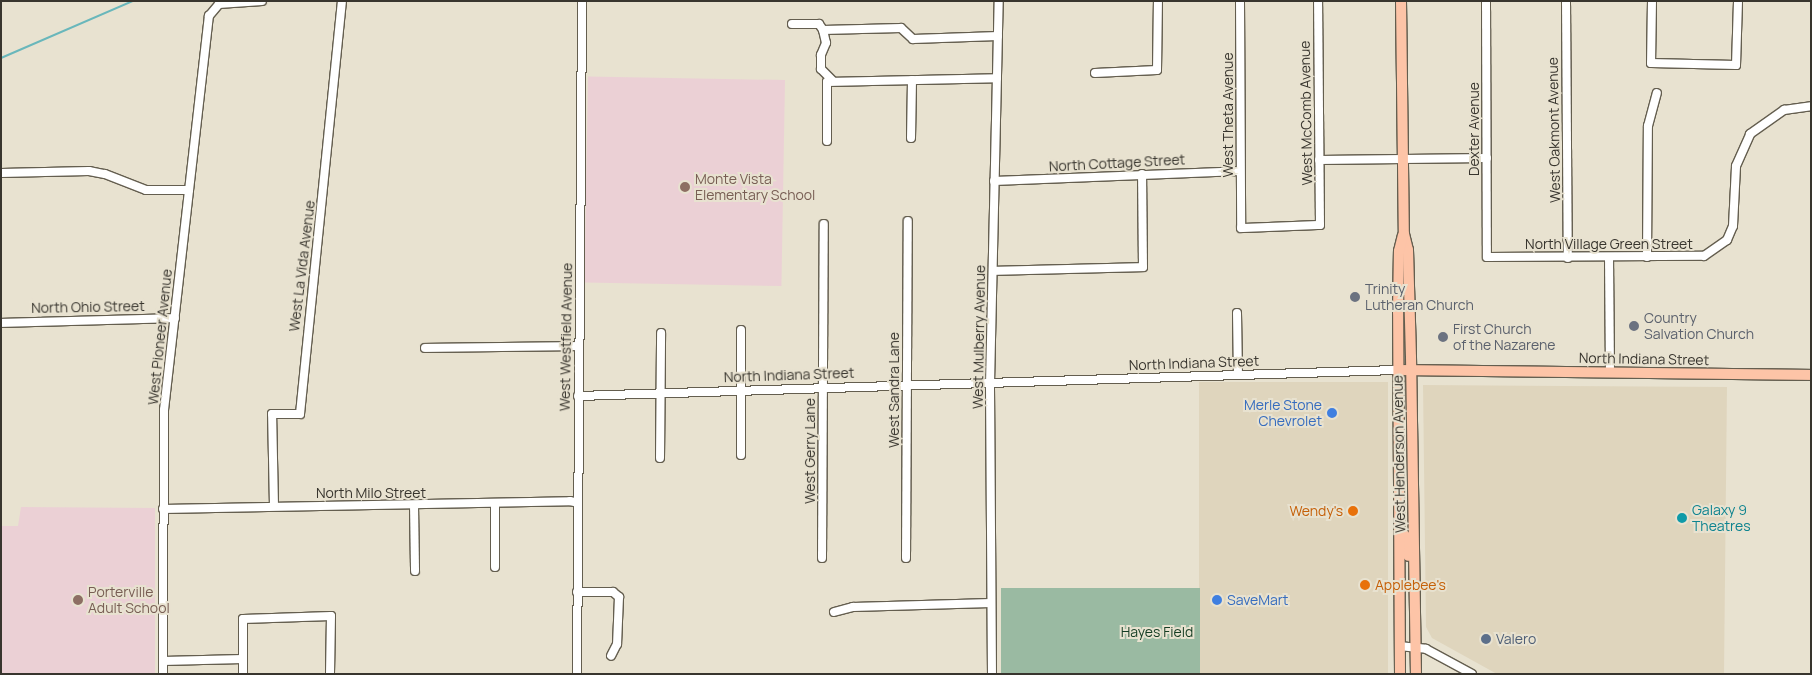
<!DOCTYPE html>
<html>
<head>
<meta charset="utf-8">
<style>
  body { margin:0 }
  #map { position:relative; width:1812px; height:675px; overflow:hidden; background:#e8e2d0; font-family:Manrope,sans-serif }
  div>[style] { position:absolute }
  .built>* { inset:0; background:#dfd5bd; transform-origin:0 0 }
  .education>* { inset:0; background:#ebd0d5; transform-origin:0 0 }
  .green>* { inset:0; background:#9abaa2; transform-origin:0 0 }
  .stream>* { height:2px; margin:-1px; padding:0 1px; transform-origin:1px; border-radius:1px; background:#69b7bb }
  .roads { filter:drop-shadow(1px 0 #645e4f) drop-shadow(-1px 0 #645e4f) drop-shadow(0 1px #645e4f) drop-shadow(0 -1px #645e4f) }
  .minor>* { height:8px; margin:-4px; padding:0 4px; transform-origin:4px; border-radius:4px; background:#fff }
  .major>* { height:10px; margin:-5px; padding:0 5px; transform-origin:5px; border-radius:5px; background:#fdc4a7 }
  .dots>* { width:14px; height:14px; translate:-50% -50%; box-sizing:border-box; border:2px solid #e8e2d0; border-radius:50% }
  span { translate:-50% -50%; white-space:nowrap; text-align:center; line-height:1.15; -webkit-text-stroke:4px #e8e2d0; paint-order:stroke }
  .street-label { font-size:14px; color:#38352e }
  .education-label { font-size:14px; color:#785e54 }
  .left { translate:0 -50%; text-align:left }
  .worship-label { font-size:14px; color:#5b616d }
  .shop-label { font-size:14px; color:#366cbe }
  .right { translate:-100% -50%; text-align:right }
  .culture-label { font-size:14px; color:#0d838f }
  .food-label { font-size:14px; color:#c56008 }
  .park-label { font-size:14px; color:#153d23 }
  .service-label { font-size:14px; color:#4e5e75 }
  .frame { position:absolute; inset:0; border:2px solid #38352e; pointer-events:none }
</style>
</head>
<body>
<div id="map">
  <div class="built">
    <i style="left:1388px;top:382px;width:292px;height:189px;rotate:90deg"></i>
    <i style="clip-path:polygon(1423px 385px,1727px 387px,1724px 674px,1497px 674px,1432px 638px,1426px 627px)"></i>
  </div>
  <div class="education">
    <i style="left:785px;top:80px;width:206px;height:197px;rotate:91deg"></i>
    <i style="clip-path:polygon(21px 507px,155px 508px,155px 674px,1px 674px,1px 526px,18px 526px)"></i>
  </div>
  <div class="green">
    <i style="left:1200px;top:588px;width:86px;height:199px;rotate:90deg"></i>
  </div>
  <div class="stream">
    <i style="left:1px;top:58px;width:144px;rotate:-23.4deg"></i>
  </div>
  <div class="roads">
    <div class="minor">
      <i style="left:1240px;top:1px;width:227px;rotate:89.7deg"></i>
      <i style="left:1241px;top:228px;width:79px;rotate:-2.2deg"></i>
      <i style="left:1320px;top:225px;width:224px;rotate:-90.5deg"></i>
      <i style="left:1486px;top:1px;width:256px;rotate:89.8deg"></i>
      <i style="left:1487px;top:257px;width:217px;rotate:-0.3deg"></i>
      <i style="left:1704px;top:256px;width:28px;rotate:-35deg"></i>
      <i style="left:1727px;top:240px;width:15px;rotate:-67deg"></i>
      <i style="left:1733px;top:226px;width:60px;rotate:-87.1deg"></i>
      <i style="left:1736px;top:166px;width:35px;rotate:-66deg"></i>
      <i style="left:1750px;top:134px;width:42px;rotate:-35.2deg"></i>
      <i style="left:1784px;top:110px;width:27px;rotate:-8deg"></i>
      <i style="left:1566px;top:1px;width:257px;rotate:89.6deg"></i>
      <i style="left:1652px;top:1px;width:62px;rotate:90.9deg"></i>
      <i style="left:1651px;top:63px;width:85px;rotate:1.3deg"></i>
      <i style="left:1736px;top:65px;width:64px;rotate:-88.2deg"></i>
      <i style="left:792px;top:24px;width:27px"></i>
      <i style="left:819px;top:24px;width:7px;rotate:56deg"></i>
      <i style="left:823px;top:30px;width:78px;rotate:-1.5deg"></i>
      <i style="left:901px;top:28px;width:16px;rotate:43deg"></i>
      <i style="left:913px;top:39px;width:85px;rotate:-2deg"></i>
      <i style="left:823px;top:30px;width:13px;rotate:77deg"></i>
      <i style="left:826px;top:43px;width:13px;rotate:113deg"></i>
      <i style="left:821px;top:55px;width:14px;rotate:90deg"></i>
      <i style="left:821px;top:69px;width:17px;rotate:45deg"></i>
      <i style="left:1095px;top:73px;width:62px;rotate:-2.8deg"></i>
      <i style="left:1157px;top:70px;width:69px;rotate:-89.2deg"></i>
      <i style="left:911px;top:138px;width:58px;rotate:-89deg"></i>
      <i style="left:827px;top:141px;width:59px;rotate:-90deg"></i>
      <i style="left:827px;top:82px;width:170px;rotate:-1.3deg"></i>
      <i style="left:1319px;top:160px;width:168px;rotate:-0.7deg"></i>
      <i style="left:1px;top:173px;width:88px;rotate:-1.3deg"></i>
      <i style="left:89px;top:171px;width:16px;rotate:11deg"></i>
      <i style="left:105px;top:174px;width:44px;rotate:21.3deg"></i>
      <i style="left:146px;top:190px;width:43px"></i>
      <i style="left:994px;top:181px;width:246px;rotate:-2.3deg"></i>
      <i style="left:1647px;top:257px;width:131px;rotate:-89.6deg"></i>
      <i style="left:1648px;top:126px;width:34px;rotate:-75deg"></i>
      <i style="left:1609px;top:258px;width:114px;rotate:89.5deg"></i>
      <i style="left:993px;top:271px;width:150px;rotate:-1.5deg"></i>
      <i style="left:1143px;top:267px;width:93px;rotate:-90.6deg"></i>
      <i style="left:1237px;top:313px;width:62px;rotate:89.1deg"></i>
      <i style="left:1px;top:323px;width:174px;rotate:-1.6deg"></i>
      <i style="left:425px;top:348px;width:153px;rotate:-0.7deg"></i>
      <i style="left:578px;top:396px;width:820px;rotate:-1.82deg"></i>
      <i style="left:741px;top:455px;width:125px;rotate:-90deg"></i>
      <i style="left:660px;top:458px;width:125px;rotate:-89.5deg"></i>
      <i style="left:414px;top:505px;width:66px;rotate:89.1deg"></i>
      <i style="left:274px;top:506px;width:92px;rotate:-91.2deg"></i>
      <i style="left:272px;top:414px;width:28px"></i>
      <i style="left:300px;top:414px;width:415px;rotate:-84.2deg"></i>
      <i style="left:163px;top:509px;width:407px;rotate:-1.1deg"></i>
      <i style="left:570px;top:501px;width:8px;rotate:14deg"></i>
      <i style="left:822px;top:558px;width:334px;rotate:-89.7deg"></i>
      <i style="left:906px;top:558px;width:337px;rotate:-89.7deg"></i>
      <i style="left:495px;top:567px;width:64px;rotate:-90deg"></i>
      <i style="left:577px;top:592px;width:36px"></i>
      <i style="left:613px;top:592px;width:8px;rotate:40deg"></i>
      <i style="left:619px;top:597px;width:47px;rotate:92.4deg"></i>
      <i style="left:617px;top:644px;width:13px;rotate:117deg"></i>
      <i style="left:834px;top:612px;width:20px;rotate:-15deg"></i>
      <i style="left:853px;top:607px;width:138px;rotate:-1.7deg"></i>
      <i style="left:1399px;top:646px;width:27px;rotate:6deg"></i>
      <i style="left:1426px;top:649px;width:52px;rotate:28.5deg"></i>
      <i style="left:163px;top:661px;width:80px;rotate:-1.4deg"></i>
      <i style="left:163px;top:674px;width:264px;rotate:-89.8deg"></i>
      <i style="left:164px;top:410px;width:397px;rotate:-83.5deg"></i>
      <i style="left:209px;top:16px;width:16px;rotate:-50deg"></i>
      <i style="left:219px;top:4px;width:43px;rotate:-4deg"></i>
      <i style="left:243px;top:674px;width:55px;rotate:-90deg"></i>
      <i style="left:243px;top:619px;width:88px;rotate:-2deg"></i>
      <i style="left:331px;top:616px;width:58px;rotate:91deg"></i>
      <i style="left:577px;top:674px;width:673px;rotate:-89.57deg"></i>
      <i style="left:992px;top:674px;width:290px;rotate:-90.4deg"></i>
      <i style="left:990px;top:384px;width:383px;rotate:-88.7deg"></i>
    </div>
    <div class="major">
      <i style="left:1401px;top:1px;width:233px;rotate:89.3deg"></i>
      <i style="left:1404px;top:234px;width:16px;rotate:76deg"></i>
      <i style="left:1408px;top:250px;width:107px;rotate:88.4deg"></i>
      <i style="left:1411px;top:357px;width:317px;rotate:89.1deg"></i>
      <i style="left:1404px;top:370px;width:407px;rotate:0.7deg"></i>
      <i style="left:1399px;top:529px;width:9px;rotate:49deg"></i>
      <i style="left:1405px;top:536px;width:20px;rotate:81deg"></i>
      <i style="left:1400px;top:674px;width:362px;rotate:-90.3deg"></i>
      <i style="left:1398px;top:312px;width:61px;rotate:-89.1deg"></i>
      <i style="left:1399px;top:251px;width:16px;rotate:-76deg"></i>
    </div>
  </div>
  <div class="dots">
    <i style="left:685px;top:187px;background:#8d6e63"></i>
    <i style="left:1355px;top:297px;background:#6b7280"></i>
    <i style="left:1634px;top:326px;background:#6b7280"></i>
    <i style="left:1443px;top:337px;background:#6b7280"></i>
    <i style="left:1332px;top:413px;background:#3f7fe0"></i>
    <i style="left:1353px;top:511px;background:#e8710a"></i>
    <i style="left:1682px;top:518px;background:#0f9aa8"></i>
    <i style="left:1365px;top:585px;background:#e8710a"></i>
    <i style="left:78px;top:600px;background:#8d6e63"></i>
    <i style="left:1217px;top:600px;background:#3f7fe0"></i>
    <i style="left:1486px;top:639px;background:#5c6f8a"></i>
  </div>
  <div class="street-label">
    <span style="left:1306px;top:113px;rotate:-91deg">West McComb Avenue</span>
    <span style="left:1228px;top:115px;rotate:-90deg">West Theta Avenue</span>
    <span style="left:1474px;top:129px;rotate:-90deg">Dexter Avenue</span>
    <span style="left:1554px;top:130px;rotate:-91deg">West Oakmont Avenue</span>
    <span style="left:1117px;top:163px;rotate:-3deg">North Cottage Street</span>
    <span style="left:1609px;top:244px">North Village Green Street</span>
    <span style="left:302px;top:266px;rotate:-83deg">West La Vida Avenue</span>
    <span style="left:88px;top:307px;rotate:-1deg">North Ohio Street</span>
    <span style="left:160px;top:337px;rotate:-84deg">West Pioneer Avenue</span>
    <span style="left:566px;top:337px;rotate:-89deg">West Westfield Avenue</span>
    <span style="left:979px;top:337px;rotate:-89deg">West Mulberry Avenue</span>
    <span style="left:1644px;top:359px;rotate:1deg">North Indiana Street</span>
    <span style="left:1194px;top:363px;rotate:-2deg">North Indiana Street</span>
    <span style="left:789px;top:375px;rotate:-2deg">North Indiana Street</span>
    <span style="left:894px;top:390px;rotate:-90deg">West Sandra Lane</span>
    <span style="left:810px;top:451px;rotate:-90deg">West Gerry Lane</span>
    <span style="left:1399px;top:454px;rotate:-91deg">West Henderson Avenue</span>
    <span style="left:371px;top:493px">North Milo Street</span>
  </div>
  <div class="education-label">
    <span class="left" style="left:695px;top:187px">Monte Vista<br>Elementary School</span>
    <span class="left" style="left:88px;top:600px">Porterville<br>Adult School</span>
  </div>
  <div class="worship-label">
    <span class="left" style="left:1365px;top:297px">Trinity<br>Lutheran Church</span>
    <span class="left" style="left:1644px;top:326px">Country<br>Salvation Church</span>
    <span class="left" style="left:1453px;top:337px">First Church<br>of the Nazarene</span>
  </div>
  <div class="shop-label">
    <span class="right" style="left:1322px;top:413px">Merle Stone<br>Chevrolet</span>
    <span class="left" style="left:1227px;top:600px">SaveMart</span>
  </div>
  <div class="culture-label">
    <span class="left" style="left:1692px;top:518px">Galaxy 9<br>Theatres</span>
  </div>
  <div class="food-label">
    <span class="right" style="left:1343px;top:511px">Wendy's</span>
    <span class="left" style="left:1375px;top:585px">Applebee's</span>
  </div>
  <div class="park-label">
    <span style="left:1157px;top:632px">Hayes Field</span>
  </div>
  <div class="service-label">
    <span class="left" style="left:1496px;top:639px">Valero</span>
  </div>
  <div class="frame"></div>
</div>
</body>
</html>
